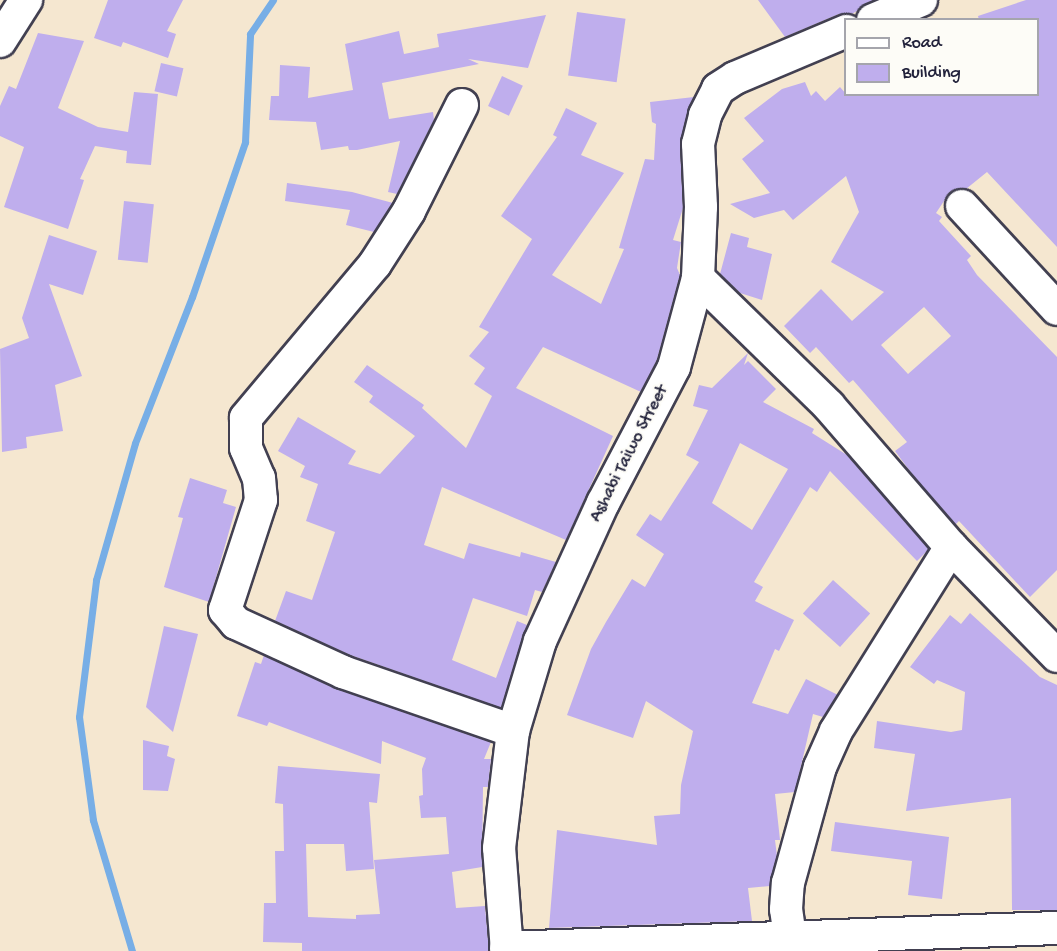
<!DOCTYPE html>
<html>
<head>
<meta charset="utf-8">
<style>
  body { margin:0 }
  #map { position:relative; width:1057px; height:951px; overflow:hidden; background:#f5e7d0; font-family:"Gochi Hand",sans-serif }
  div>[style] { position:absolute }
  .stream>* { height:7px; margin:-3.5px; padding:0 3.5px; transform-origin:3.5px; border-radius:3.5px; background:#77aee6 }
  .building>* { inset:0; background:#bfaeed; transform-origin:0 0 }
  .roads { filter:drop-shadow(2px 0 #424051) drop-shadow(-2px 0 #424051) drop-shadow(0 2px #424051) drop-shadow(0 -2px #424051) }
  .minor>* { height:32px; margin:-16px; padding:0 16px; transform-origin:16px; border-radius:16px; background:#fff }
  span { translate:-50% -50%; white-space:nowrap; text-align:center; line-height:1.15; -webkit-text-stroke:4.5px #fdfcf7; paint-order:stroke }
  .street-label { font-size:18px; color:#22223b }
  .legend { position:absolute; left:844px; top:18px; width:195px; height:78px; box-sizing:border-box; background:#fdfcf7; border:2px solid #a5a5ac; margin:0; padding:8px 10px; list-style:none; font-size:18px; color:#22223b }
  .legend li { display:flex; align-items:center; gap:12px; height:30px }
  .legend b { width:30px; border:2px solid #a5a5ac }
</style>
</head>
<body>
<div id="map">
  <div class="stream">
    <i style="left:132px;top:951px;width:137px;rotate:-106.6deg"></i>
    <i style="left:93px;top:820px;width:104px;rotate:-97.7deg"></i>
    <i style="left:79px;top:717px;width:138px;rotate:-82.9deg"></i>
    <i style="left:96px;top:580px;width:142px;rotate:-74.1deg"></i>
    <i style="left:135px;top:443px;width:157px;rotate:-68.7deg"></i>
    <i style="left:192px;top:297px;width:164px;rotate:-71.1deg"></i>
    <i style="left:245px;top:142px;width:108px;rotate:-87.3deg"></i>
    <i style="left:250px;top:34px;width:41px;rotate:-55.9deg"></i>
  </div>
  <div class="building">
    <i style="clip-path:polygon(108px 0,183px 0,167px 31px,176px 34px,168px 58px,123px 42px,121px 47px,94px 38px)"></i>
    <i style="clip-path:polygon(758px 0,874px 0,852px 14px,839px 14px,785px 37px)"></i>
    <i style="clip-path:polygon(evenodd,1026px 0,1057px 0,1057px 247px,987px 172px,966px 189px,950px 192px,936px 213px,942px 217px,939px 221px,971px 256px,967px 260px,977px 275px,1057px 357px,1057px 570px,1030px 597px,959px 521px,955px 525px,915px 478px,895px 451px,907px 442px,853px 380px,849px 383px,816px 347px,810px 353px,784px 326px,821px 289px,852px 321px,884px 292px,831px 262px,859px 212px,846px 176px,793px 220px,784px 210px,754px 218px,730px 204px,770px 193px,742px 159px,764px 141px,744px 118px,782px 89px,805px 82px,811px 96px,816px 91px,825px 101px,840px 87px,846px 94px,1038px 94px,1038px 20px,979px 20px,978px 16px,1026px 0,924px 307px,951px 336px,908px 374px,881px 345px,924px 307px)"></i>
    <i style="left:577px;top:12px;width:49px;height:64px;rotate:8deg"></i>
    <i style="clip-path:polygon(546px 15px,528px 68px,468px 59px,479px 64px,382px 83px,389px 119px,433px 112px,434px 120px,397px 194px,388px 192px,400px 141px,357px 150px,349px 150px,348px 146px,321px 150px,316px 122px,269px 120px,271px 96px,279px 96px,280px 65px,310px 67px,308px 98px,353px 90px,345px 44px,399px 31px,404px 54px,439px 47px,437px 34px)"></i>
    <i style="clip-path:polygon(38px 33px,84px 41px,58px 108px,98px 127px,128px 132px,134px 92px,158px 94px,151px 165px,126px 163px,127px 151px,95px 146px,80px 179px,84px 180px,68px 229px,4px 207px,24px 147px,0 136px,0 106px,9px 86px,16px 89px)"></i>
    <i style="left:161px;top:63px;width:23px;height:29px;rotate:13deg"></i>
    <i style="left:502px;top:76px;width:23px;height:33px;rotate:25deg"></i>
    <i style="clip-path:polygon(694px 97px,680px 145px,683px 208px,673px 240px,681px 242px,677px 268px,680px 275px,657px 360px,641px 392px,543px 347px,516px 388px,613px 436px,566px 540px,442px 487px,424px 545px,464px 559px,469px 543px,520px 557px,521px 552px,556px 562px,542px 592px,535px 590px,527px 616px,473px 598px,452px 660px,496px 678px,517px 621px,527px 625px,501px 708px,350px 655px,275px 621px,286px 591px,312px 600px,335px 532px,306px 521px,318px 484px,300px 477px,305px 466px,278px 451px,298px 417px,356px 451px,348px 464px,380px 474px,415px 436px,369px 402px,373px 396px,354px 382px,367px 365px,424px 405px,422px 408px,466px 448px,492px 396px,474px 384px,485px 368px,469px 356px,489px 332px,479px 327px,532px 239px,501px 216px,557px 137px,553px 135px,566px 108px,597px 123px,581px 155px,624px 173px,552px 275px,601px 304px,624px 249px,619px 248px,645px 159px,654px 160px,656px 124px,652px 122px,650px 102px)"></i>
    <i style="clip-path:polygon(287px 183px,352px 192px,393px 203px,374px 232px,346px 225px,350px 210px,285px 201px)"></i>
    <i style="left:124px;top:201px;width:30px;height:59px;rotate:6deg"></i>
    <i style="clip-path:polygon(731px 233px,749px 238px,747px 247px,772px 254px,762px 300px,740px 293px,720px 274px)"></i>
    <i style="clip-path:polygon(49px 235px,97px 251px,83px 295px,49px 284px,82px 376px,55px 385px,63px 431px,26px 437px,27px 448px,2px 452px,0 349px,29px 338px,22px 318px)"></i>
    <i style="clip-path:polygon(evenodd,748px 353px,744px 365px,748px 361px,776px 389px,763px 402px,814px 429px,812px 433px,847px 455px,929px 549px,917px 561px,830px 471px,817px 492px,810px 487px,754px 582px,763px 587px,755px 601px,794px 620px,779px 651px,775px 649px,752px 703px,788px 714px,806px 679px,838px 695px,823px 717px,813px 714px,795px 792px,775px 794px,780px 840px,775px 840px,777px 856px,770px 886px,748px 888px,752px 921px,549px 928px,557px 830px,657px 845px,654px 816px,680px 814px,681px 785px,693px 731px,646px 701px,633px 738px,567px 715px,591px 649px,606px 622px,632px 579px,645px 587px,664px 554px,636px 535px,650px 514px,661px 521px,699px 462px,686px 455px,708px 410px,693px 406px,699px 385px,712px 388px,748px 353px,740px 443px,788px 469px,752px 530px,712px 503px,740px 443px)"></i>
    <i style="clip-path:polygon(190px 478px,227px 490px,223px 503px,236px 507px,209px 602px,164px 587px,183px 518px,178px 517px)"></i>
    <i style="left:833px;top:580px;width:50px;height:45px;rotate:42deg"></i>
    <i style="clip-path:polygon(970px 613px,1040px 677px,1057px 685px,1057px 910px,1012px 910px,1011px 798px,906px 811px,915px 754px,874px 748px,877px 721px,951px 732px,962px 730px,965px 692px,937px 680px,934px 684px,910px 667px,950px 615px,961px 624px)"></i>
    <i style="clip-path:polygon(164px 626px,198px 634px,173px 732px,146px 707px)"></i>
    <i style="clip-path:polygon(264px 655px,337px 689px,491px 742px,484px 759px,491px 759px,488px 787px,483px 787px,482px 867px,452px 872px,456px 908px,485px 906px,489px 951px,302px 951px,302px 943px,263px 942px,264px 903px,276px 903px,275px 851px,284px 851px,283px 804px,275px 803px,278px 766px,380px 774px,377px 803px,369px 802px,374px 869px,346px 871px,344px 844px,306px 844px,308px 917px,356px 919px,356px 915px,380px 914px,374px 860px,449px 854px,446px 817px,421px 818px,419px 796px,423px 795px,422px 769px,426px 758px,382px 741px,381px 764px,269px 722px,267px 726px,237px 716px,255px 662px,261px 664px)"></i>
    <i style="clip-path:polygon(143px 740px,169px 746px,167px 756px,175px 759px,168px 791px,143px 790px)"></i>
    <i style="clip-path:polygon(835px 822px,949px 837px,942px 899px,908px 895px,912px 861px,831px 851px)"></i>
  </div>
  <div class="roads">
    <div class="minor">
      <i style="left:873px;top:20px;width:52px;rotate:-22.6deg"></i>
      <i style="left:0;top:41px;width:49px;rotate:-57.6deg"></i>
      <i style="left:462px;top:105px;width:119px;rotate:116.6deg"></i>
      <i style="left:409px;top:211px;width:63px;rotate:122.7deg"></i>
      <i style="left:375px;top:264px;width:201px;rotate:130deg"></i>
      <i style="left:246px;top:418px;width:30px;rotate:90deg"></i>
      <i style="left:246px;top:448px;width:33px;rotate:67deg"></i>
      <i style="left:259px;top:478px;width:22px;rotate:85deg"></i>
      <i style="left:261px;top:500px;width:116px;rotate:108.1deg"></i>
      <i style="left:225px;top:610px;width:17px;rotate:50deg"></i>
      <i style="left:236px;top:623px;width:118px;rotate:24.6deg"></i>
      <i style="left:343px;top:672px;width:180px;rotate:19.1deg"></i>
      <i style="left:962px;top:206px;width:140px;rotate:47.3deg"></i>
      <i style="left:698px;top:278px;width:183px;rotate:44.3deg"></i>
      <i style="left:829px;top:406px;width:186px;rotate:49.1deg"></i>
      <i style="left:951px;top:547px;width:152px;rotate:45.8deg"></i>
      <i style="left:506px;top:948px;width:551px;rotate:-2.08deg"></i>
      <i style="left:507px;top:951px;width:103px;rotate:-94.4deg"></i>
      <i style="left:499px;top:848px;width:118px;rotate:-83.2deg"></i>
      <i style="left:513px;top:731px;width:94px;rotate:-73.3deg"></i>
      <i style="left:540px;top:641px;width:152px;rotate:-65.5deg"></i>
      <i style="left:603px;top:503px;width:153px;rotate:-62.4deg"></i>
      <i style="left:674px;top:367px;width:92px;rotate:-74.9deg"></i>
      <i style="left:698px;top:278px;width:71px;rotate:-87.6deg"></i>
      <i style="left:701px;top:207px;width:63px;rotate:-92.7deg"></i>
      <i style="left:698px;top:144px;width:30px;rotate:-76deg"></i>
      <i style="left:705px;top:115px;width:29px;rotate:-63deg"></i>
      <i style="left:718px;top:89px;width:20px;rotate:-33deg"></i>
      <i style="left:735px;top:78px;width:121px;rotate:-22.9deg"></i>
      <i style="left:792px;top:951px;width:42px;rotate:-98.1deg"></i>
      <i style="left:786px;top:909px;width:26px;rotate:-86deg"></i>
      <i style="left:788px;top:883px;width:120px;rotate:-74.6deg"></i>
      <i style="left:820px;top:767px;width:39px;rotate:-66deg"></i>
      <i style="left:836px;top:731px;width:217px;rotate:-58deg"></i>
    </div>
  </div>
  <div class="street-label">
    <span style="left:630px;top:454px;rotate:-63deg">Ashabi Taiwo Street</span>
  </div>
  <ul class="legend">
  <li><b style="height:8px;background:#fff"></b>Road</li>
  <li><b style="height:16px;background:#bfaeed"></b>Building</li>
  </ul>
</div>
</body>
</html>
